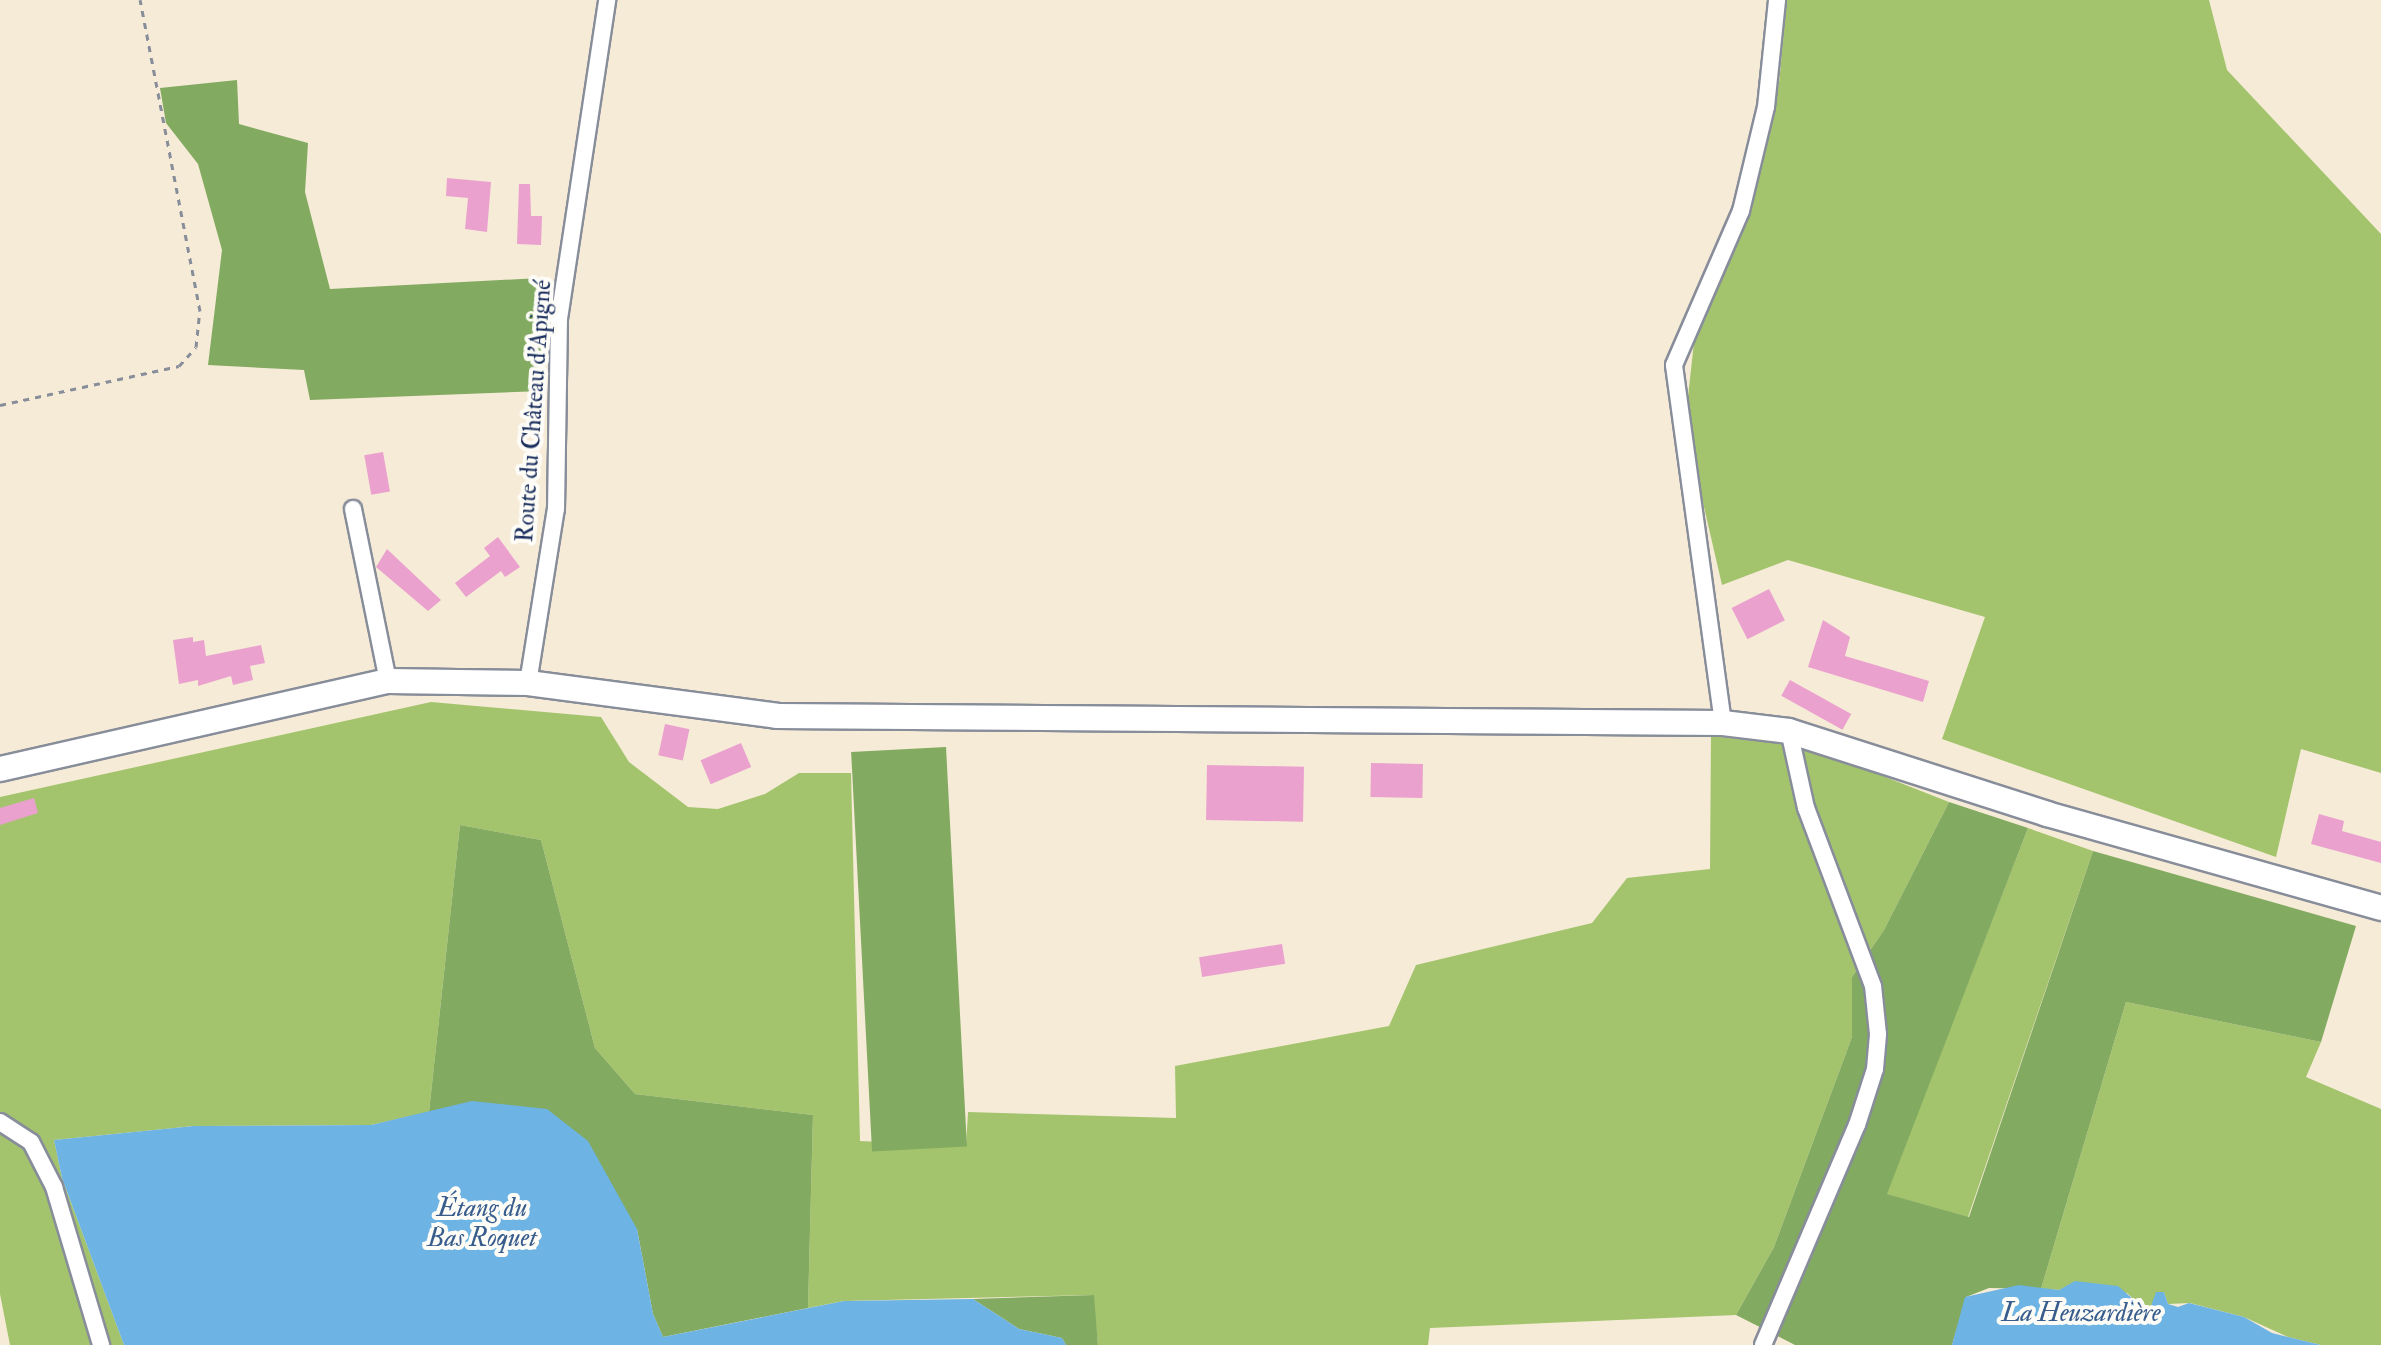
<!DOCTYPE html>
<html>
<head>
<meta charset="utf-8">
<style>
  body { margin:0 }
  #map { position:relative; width:2381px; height:1345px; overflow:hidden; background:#f6ebd7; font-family:"IM FELL Double Pica",serif }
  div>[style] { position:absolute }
  .green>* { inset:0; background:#a3c46d }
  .forest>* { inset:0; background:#82aa60; transform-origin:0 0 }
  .water>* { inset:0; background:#6db3e3 }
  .building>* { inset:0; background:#eaa1ce; transform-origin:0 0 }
  .path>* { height:3px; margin-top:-1.5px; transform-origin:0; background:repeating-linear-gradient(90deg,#888d9a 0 6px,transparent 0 12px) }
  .roads { filter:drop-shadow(2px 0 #888d9a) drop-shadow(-2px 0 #888d9a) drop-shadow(0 2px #888d9a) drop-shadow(0 -2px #888d9a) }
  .street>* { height:16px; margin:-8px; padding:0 8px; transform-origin:8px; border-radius:8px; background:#fff }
  .secondary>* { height:24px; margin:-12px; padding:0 12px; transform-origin:12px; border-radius:12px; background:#fff }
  span { translate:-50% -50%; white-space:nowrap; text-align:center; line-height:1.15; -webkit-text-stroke:8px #fdfcf7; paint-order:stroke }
  .street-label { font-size:24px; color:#1b2f5e }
  .water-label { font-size:26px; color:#385d8d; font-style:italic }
</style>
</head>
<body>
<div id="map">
  <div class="green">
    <i style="clip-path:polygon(1787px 0,2209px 0,2227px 70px,2381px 234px,2381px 773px,2301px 749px,2276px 857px,1942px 739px,1985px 617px,1788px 560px,1722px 585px,1701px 494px,1688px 397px,1694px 342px,1752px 205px,1779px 83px)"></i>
    <i style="clip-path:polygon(431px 702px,601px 717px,629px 762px,688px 807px,718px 809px,765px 794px,799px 773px,851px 773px,860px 1141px,966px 1146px,968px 1112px,1176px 1118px,1175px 1066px,1389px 1026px,1416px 965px,1592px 923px,1627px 878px,1710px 869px,1711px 736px,1809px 747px,1949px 802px,1884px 930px,1852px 977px,1852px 1037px,1774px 1247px,1736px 1315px,1430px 1328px,1428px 1345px,1098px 1345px,1093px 1295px,844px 1301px,808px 1308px,813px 1115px,635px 1094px,595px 1048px,541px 840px,460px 825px,429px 1112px,371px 1125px,194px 1126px,54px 1140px,62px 1178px,124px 1345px,10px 1345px,0 1294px,0 797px)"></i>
    <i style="clip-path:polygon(2028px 828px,2093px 851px,1968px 1217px,1886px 1194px)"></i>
    <i style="clip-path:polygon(2126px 1002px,2321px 1042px,2306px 1077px,2381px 1109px,2381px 1345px,2321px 1345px,2288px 1337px,2244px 1317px,2190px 1303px,2168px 1304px,2164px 1292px,2151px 1306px,2142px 1307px,2127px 1293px,2041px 1289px)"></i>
  </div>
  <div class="forest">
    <i style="clip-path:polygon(237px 80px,239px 124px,308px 143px,305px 192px,330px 289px,540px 278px,542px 391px,310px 400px,304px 370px,208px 365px,222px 250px,198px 164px,166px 123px,160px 88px)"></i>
    <i style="left:946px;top:747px;width:400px;height:95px;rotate:87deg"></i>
    <i style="clip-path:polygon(1949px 802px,2028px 828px,1887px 1194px,1969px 1217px,2093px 851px,2356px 926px,2321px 1042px,2126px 1002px,2041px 1289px,1989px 1288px,1966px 1297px,1952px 1345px,1795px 1345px,1736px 1315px,1774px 1247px,1852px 1037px,1852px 977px,1884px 930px)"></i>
    <i style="clip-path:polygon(460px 825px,541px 840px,595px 1048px,635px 1094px,813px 1115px,808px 1308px,663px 1337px,653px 1314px,637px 1229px,429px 1112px)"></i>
    <i style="clip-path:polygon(1094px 1295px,1098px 1345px,1066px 1345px,1062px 1338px,1019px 1329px,973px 1299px)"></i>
  </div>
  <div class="water">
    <i style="clip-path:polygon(472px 1101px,547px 1109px,588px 1141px,637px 1229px,653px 1314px,663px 1337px,844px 1301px,973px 1299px,1019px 1329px,1062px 1338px,1066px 1345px,124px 1345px,62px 1178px,54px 1140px,194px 1126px,371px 1125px)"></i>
    <i style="clip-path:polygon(2075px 1281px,2118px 1286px,2142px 1307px,2151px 1306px,2156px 1292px,2164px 1292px,2168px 1304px,2178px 1307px,2189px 1303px,2244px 1317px,2272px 1333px,2321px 1345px,1952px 1345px,1965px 1297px,2019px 1285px,2059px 1290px)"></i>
  </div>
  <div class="building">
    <i style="clip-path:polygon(447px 178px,491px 182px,487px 232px,465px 229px,468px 198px,446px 196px)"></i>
    <i style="clip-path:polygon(519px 184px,530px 184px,531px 216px,542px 216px,541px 245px,517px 244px)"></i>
    <i style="left:383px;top:452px;width:40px;height:19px;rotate:80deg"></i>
    <i style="clip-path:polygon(498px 537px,520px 567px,505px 577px,501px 571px,466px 597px,455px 583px,490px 556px,484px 548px)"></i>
    <i style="clip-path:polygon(387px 549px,441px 600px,428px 611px,376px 567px)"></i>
    <i style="left:1769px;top:589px;width:35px;height:42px;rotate:63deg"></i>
    <i style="clip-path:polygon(1823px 620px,1850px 637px,1845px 656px,1929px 681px,1923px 702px,1808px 667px)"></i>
    <i style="clip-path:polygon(193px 637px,193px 642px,204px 640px,206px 656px,261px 645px,265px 663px,250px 666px,253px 680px,233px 685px,231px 676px,198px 686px,198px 680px,179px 684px,173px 640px)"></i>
    <i style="left:1790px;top:680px;width:70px;height:18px;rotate:29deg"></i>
    <i style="left:665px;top:724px;width:25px;height:32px;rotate:12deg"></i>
    <i style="left:741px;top:743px;width:26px;height:44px;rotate:67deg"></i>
    <i style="left:1371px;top:763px;width:52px;height:34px;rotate:1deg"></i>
    <i style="left:1207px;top:765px;width:97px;height:55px;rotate:1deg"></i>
    <i style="clip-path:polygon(34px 798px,38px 813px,0 825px,0 808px)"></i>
    <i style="clip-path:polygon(2319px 814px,2344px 821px,2342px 831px,2381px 842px,2381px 863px,2311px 844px)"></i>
    <i style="left:1282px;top:944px;width:20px;height:84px;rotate:81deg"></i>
  </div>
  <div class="path">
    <i style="left:0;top:405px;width:183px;rotate:-12.3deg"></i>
    <i style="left:179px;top:366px;width:25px;rotate:-48deg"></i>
    <i style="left:196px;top:347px;width:36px;rotate:-84deg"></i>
    <i style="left:200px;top:311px;width:317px;rotate:-100.9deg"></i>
  </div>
  <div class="roads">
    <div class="street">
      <i style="left:353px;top:509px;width:176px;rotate:78.5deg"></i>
      <i style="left:528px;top:683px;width:176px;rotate:-80.9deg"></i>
      <i style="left:556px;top:509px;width:190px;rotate:-89.1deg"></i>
      <i style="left:559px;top:319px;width:323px;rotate:-81.4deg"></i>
      <i style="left:1723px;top:723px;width:361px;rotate:-97.8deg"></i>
      <i style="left:1674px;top:365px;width:168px;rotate:-66.5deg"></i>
      <i style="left:1741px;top:211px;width:107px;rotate:-76.5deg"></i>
      <i style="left:1766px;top:107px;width:108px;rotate:-84.1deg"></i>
      <i style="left:0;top:1122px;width:37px;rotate:33deg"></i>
      <i style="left:31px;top:1142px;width:51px;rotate:62.9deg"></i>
      <i style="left:54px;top:1187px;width:165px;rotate:73.4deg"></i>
      <i style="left:1763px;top:1345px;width:239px;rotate:-66.9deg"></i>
      <i style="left:1857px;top:1125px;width:59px;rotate:-72.2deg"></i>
      <i style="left:1875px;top:1069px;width:35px;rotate:-85deg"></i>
      <i style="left:1878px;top:1034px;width:48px;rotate:-95.9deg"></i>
      <i style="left:1873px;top:986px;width:190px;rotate:-110.6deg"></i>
      <i style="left:1806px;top:808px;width:79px;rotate:-102.4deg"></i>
    </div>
    <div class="secondary">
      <i style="left:0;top:769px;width:398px;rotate:-12.8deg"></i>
      <i style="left:388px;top:681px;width:140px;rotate:0.8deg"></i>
      <i style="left:528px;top:683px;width:251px;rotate:7.5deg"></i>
      <i style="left:777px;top:716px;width:946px;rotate:0.42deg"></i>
      <i style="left:1723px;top:723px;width:66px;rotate:6.9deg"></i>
      <i style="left:1789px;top:731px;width:271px;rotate:17.8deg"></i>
      <i style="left:2047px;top:814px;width:347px;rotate:15.7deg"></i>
    </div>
  </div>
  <div class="street-label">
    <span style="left:534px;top:411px;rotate:-86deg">Route du Château d'Apigné</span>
  </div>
  <div class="water-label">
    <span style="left:482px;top:1224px">Étang du<br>Bas Roquet</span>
    <span style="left:2081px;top:1314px">La Heuzardière</span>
  </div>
</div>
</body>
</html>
